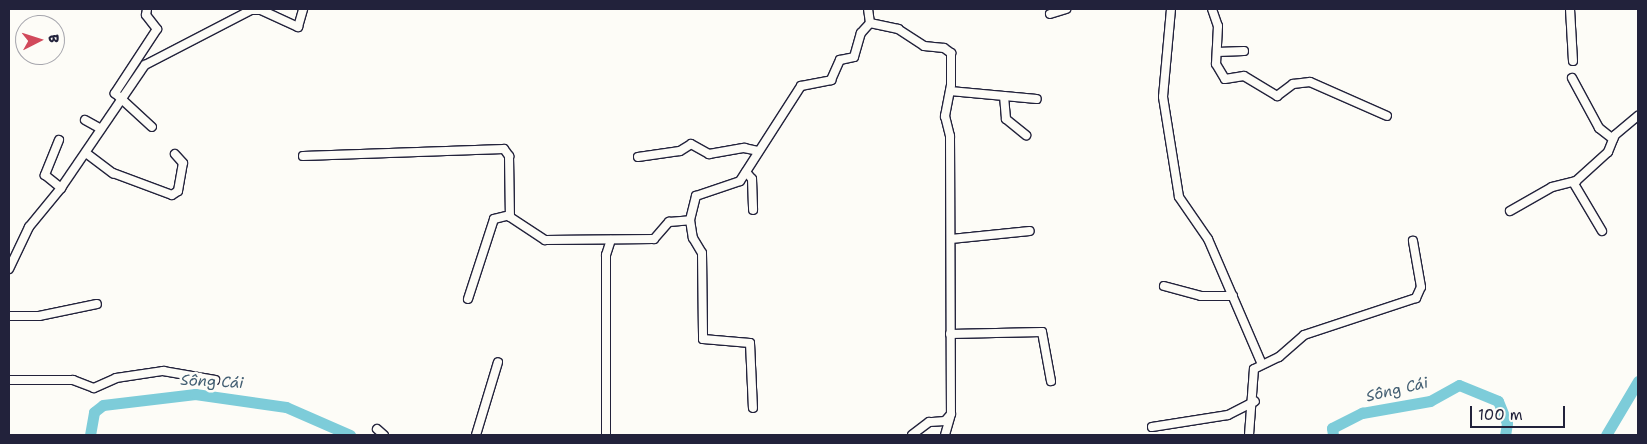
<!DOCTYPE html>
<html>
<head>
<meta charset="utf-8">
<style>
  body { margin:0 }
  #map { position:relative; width:1647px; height:444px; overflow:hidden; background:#fdfcf7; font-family:"Shantell Sans",sans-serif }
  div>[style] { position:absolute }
  .river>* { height:11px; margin:-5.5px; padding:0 5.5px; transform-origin:5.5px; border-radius:5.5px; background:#7dccd9 }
  .roads { filter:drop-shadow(1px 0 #22223b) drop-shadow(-1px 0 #22223b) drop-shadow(0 1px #22223b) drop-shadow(0 -1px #22223b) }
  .minor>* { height:8px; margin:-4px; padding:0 4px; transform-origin:4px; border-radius:4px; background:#fdfcf7 }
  span { translate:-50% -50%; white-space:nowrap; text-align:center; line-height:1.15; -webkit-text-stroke:5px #fdfcf7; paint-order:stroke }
  .water-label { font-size:15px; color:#425e72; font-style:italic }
  .frame { position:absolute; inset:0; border:10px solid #22223b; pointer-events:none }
  .north { position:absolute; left:15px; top:15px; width:50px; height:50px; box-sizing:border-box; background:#fdfcf7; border:1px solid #a5a5ac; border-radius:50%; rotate:85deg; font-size:14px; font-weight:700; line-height:20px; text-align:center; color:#22223b }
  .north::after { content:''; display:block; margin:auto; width:18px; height:22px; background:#d1495b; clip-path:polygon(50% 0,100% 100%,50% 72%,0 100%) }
  .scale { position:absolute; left:1470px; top:406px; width:95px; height:22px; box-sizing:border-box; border:2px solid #22223b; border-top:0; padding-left:6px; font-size:15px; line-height:18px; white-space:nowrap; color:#22223b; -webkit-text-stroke:4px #fdfcf7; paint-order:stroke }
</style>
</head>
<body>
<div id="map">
  <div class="river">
    <i style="left:90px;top:435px;width:23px;rotate:-80deg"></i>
    <i style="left:94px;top:412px;width:11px;rotate:-38deg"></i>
    <i style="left:103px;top:405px;width:93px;rotate:-6.8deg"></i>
    <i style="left:195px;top:394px;width:92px;rotate:8.1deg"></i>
    <i style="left:286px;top:407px;width:70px;rotate:23.6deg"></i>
    <i style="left:1333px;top:435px;width:7px;rotate:-98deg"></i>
    <i style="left:1332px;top:428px;width:34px;rotate:-27deg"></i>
    <i style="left:1362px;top:413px;width:69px;rotate:-10deg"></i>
    <i style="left:1430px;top:401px;width:33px;rotate:-29deg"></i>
    <i style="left:1459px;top:385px;width:42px;rotate:22.3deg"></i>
    <i style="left:1498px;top:401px;width:24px;rotate:68deg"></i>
    <i style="left:1507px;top:423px;width:12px;rotate:99deg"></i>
    <i style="left:1606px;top:435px;width:63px;rotate:-59.3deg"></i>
  </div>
  <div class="roads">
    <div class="minor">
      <i style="left:147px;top:9px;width:6px;rotate:99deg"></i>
      <i style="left:146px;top:15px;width:18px;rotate:52deg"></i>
      <i style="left:157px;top:29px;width:77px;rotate:123.3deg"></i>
      <i style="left:115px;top:93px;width:50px;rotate:42.6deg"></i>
      <i style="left:1171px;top:9px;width:88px;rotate:95.2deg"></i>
      <i style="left:1163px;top:97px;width:101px;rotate:80.9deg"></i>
      <i style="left:1179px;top:197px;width:51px;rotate:55.4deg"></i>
      <i style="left:1208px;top:239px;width:134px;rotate:66.7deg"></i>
      <i style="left:1212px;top:9px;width:18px;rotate:71deg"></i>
      <i style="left:1218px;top:26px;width:38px;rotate:93deg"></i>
      <i style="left:1216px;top:64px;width:17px;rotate:59deg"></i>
      <i style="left:1225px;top:79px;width:19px;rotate:-9deg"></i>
      <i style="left:1244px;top:76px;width:39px;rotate:31deg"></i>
      <i style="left:1277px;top:96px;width:20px;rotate:-37deg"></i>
      <i style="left:1293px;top:84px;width:17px;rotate:-7deg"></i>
      <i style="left:1310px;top:82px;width:84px;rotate:23.8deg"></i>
      <i style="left:1570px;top:9px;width:52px;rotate:86.7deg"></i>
      <i style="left:1050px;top:14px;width:17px;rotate:-17deg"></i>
      <i style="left:870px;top:23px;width:29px;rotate:12deg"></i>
      <i style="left:898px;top:29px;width:31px;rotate:33deg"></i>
      <i style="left:924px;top:46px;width:20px;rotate:6deg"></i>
      <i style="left:944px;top:48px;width:9px;rotate:36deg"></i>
      <i style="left:951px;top:53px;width:32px;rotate:90deg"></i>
      <i style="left:951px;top:85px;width:32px;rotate:101deg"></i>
      <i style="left:945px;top:116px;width:21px;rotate:76deg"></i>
      <i style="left:950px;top:136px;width:278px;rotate:89.8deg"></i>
      <i style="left:951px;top:414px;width:9px;rotate:131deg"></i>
      <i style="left:945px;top:421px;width:16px;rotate:176deg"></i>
      <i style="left:929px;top:422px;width:21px;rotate:143deg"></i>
      <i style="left:1217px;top:52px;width:27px;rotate:-2deg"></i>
      <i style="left:1572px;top:78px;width:57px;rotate:61.6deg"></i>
      <i style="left:1599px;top:128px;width:18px;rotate:38deg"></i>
      <i style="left:950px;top:91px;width:87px;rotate:5.3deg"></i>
      <i style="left:1004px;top:96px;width:23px;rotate:85deg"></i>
      <i style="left:1006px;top:119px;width:26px;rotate:39deg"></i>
      <i style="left:85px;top:120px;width:18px;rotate:29deg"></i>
      <i style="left:59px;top:140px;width:38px;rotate:112deg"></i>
      <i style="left:45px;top:175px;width:21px;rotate:39deg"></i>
      <i style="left:86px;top:153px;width:34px;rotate:37deg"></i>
      <i style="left:113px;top:173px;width:63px;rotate:20.4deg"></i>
      <i style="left:172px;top:195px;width:7px;rotate:-34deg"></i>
      <i style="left:178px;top:191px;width:28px;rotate:-80deg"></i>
      <i style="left:183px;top:163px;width:12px;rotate:-132deg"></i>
      <i style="left:303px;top:156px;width:201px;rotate:-2deg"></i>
      <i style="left:504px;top:149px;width:9px;rotate:54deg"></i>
      <i style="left:509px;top:156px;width:61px;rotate:89.1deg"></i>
      <i style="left:510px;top:217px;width:42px;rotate:33.3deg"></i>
      <i style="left:545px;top:240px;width:109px;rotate:-0.5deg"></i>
      <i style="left:654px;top:239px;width:23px;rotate:-49deg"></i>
      <i style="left:669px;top:222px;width:21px;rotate:-5deg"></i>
      <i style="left:690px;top:220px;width:25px;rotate:-76deg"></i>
      <i style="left:696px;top:196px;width:46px;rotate:-18.8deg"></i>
      <i style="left:740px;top:181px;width:113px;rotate:-57.3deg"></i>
      <i style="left:801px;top:86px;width:31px;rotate:-11deg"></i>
      <i style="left:831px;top:80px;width:22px;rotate:-66deg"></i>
      <i style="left:840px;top:60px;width:14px;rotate:-12deg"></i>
      <i style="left:854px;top:57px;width:25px;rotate:-74deg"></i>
      <i style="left:861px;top:33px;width:13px;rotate:-48deg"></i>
      <i style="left:870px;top:23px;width:14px;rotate:-98deg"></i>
      <i style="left:638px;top:157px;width:42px;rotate:-8.1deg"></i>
      <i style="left:680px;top:151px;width:13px;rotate:-32deg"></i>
      <i style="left:691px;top:144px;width:21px;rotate:29deg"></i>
      <i style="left:709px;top:154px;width:36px;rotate:-10deg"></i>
      <i style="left:744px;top:148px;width:14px;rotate:12deg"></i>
      <i style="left:746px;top:172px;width:9px;rotate:49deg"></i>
      <i style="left:752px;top:179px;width:31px;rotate:88deg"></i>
      <i style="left:1573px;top:182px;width:57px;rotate:59.4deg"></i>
      <i style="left:1510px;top:211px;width:48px;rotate:-29.7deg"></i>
      <i style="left:1552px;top:187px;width:25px;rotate:-14deg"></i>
      <i style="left:1576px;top:181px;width:43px;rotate:-42.2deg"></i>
      <i style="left:1608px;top:152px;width:18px;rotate:-68deg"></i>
      <i style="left:1615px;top:135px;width:30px;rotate:-40deg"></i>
      <i style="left:690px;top:220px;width:18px;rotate:81deg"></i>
      <i style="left:693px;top:238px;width:17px;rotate:59deg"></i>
      <i style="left:702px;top:253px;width:86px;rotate:89.3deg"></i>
      <i style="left:703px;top:339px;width:47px;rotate:4.9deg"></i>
      <i style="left:750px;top:343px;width:65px;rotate:87.4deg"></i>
      <i style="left:951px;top:239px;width:79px;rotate:-5.8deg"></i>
      <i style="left:9px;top:269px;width:47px;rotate:-64.5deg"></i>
      <i style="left:29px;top:227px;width:50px;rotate:-50.6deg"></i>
      <i style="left:61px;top:188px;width:149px;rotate:-55.7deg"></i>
      <i style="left:145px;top:65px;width:119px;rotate:-27.4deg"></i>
      <i style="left:251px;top:10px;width:10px"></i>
      <i style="left:261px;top:10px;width:41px;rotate:24.7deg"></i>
      <i style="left:298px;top:27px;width:19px;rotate:-74deg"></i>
      <i style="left:1164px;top:286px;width:38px;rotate:15deg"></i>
      <i style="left:1201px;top:296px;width:32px"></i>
      <i style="left:468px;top:299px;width:84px;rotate:-72deg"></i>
      <i style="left:494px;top:219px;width:16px;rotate:-14deg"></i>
      <i style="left:9px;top:316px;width:30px"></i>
      <i style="left:39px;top:316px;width:59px;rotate:-11.7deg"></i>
      <i style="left:950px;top:334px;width:92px;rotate:-1.2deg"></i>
      <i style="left:1042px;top:332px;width:50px;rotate:79.6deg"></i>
      <i style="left:9px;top:380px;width:64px"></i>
      <i style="left:73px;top:380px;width:22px;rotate:21deg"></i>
      <i style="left:94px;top:388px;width:24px;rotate:-24deg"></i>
      <i style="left:116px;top:378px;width:48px;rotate:-8.5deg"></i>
      <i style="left:163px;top:371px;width:53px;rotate:9.8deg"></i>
      <i style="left:1152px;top:427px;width:77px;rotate:-9deg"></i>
      <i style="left:1228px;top:415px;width:30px;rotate:-27deg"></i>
      <i style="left:377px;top:429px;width:9px;rotate:41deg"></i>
      <i style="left:476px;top:435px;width:76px;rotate:-73.2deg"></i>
      <i style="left:606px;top:435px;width:180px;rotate:-90deg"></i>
      <i style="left:606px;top:255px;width:16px;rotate:-72deg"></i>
      <i style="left:945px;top:435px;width:19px;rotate:-74deg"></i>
      <i style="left:1249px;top:435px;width:66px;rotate:-85.7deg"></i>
      <i style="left:1254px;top:369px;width:28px;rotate:-26deg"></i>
      <i style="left:1279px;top:357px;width:33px;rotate:-41deg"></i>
      <i style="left:1304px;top:335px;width:118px;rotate:-18.3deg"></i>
      <i style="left:1416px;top:298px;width:12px;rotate:-66deg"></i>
      <i style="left:1421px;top:287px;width:47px;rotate:-99.9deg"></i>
    </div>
  </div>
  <div class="water-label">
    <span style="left:212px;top:382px;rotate:3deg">Sông Cái</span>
    <span style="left:1397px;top:390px;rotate:-13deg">Sông Cái</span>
  </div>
  <div class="frame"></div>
  <div class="north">B</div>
  <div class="scale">100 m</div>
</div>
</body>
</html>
